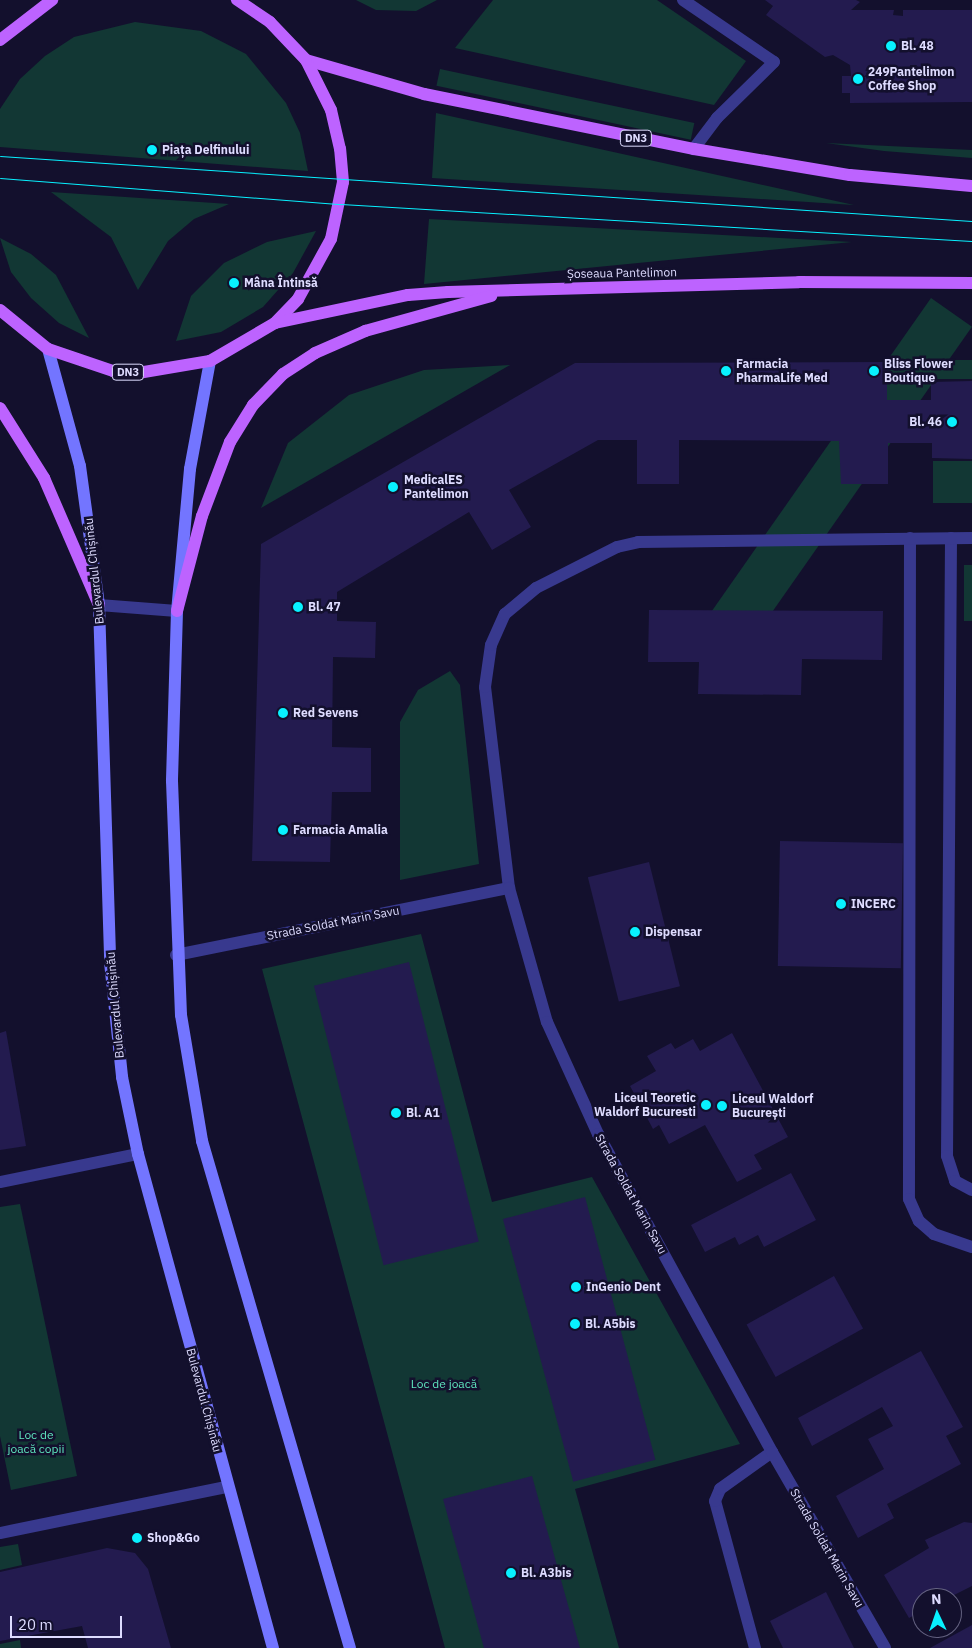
<!DOCTYPE html>
<html>
<head>
<meta charset="utf-8">
<style>
  body { margin:0 }
  #map { position:relative; width:972px; height:1648px; overflow:hidden; background:#13102d; font-family:"IBM Plex Sans",sans-serif }
  div>[style] { position:absolute }
  .green>* { inset:0; background:#123734; transform-origin:0 0 }
  .building>* { inset:0; background:#231b4f; transform-origin:0 0 }
  .lane>* { height:12px; margin:-6px; padding:0 6px; transform-origin:6px; border-radius:6px; background:#38398e }
  .street>* { height:12px; margin:-6px; padding:0 6px; transform-origin:6px; border-radius:6px; background:#38398e }
  .secondary>* { height:12px; margin:-6px; padding:0 6px; transform-origin:6px; border-radius:6px; background:#7375ff }
  .primary>* { height:12px; margin:-6px; padding:0 6px; transform-origin:6px; border-radius:6px; background:#bd63ff }
  .tram>* { height:1px; margin:-0.5px; padding:0 0.5px; transform-origin:0.5px; border-radius:0.5px; background:#08f1ff }
  .dots>* { width:14px; height:14px; translate:-50% -50%; box-sizing:border-box; border:2px solid #13102d; border-radius:50% }
  span { translate:-50% -50%; white-space:nowrap; text-align:center; line-height:1.15; -webkit-text-stroke:5px #13102d; paint-order:stroke }
  .shield-label span { padding:1px 4px; background:#13102d; border:1px solid; border-radius:4px; -webkit-text-stroke-width:0 }
  .shield-label { font-size:11px; color:#dedcff; font-weight:700 }
  .poi-label { font-size:12px; color:#dedcff; font-weight:700 }
  .left { translate:0 -50%; text-align:left }
  .right { translate:-100% -50%; text-align:right }
  .street-label { font-size:12px; color:#dedcff }
  .park-label { font-size:12px; color:#5fe7bf }
  .north { position:absolute; left:912px; top:1588px; width:50px; height:50px; box-sizing:border-box; background:#13102d; border:1px solid #646281; border-radius:50%; rotate:357deg; font-size:14px; font-weight:700; line-height:20px; text-align:center; color:#dedcff }
  .north::after { content:''; display:block; margin:auto; width:18px; height:22px; background:#08f1ff; clip-path:polygon(50% 0,100% 100%,50% 72%,0 100%) }
  .scale { position:absolute; left:10px; top:1616px; width:112px; height:22px; box-sizing:border-box; border:2px solid #dedcff; border-top:0; padding-left:6px; font-size:15px; line-height:18px; white-space:nowrap; color:#dedcff; -webkit-text-stroke:4px #13102d; paint-order:stroke }
</style>
</head>
<body>
<div id="map">
  <div class="green">
    <i style="clip-path:polygon(356px 0,437px 0,416px 11px,376px 10px)"></i>
    <i style="clip-path:polygon(493px 0,657px 0,746px 61px,714px 105px,455px 48px)"></i>
    <i style="clip-path:polygon(135px 22px,201px 31px,246px 54px,286px 103px,300px 133px,308px 171px,0 147px,0 109px,20px 79px,45px 56px,74px 37px)"></i>
    <i style="left:440px;top:69px;width:260px;height:17px;rotate:12deg"></i>
    <i style="clip-path:polygon(436px 113px,854px 205px,432px 178px)"></i>
    <i style="clip-path:polygon(826px 143px,972px 150px,972px 158px,884px 151px)"></i>
    <i style="clip-path:polygon(51px 192px,229px 204px,194px 219px,168px 241px,138px 290px,111px 237px)"></i>
    <i style="clip-path:polygon(429px 219px,852px 242px,424px 284px)"></i>
    <i style="clip-path:polygon(316px 231px,293px 273px,263px 307px,221px 332px,176px 341px,191px 296px,224px 263px,267px 242px)"></i>
    <i style="clip-path:polygon(0 238px,31px 254px,56px 275px,89px 338px,59px 323px,31px 298px,11px 272px)"></i>
    <i style="left:931px;top:298px;width:50px;height:411px;rotate:35deg"></i>
    <i style="left:931px;top:360px;width:41px;height:19px"></i>
    <i style="clip-path:polygon(510px 365px,261px 508px,288px 443px,349px 395px,424px 370px)"></i>
    <i style="left:933px;top:461px;width:39px;height:42px"></i>
    <i style="left:964px;top:565px;width:8px;height:56px"></i>
    <i style="clip-path:polygon(450px 671px,460px 685px,479px 864px,400px 880px,400px 722px,418px 690px)"></i>
    <i style="clip-path:polygon(421px 934px,492px 1202px,592px 1177px,740px 1444px,575px 1489px,619px 1648px,445px 1648px,262px 969px)"></i>
    <i style="clip-path:polygon(20px 1204px,77px 1476px,11px 1490px,0 1436px,0 1207px)"></i>
    <i style="clip-path:polygon(18px 1544px,22px 1565px,0 1570px,0 1547px)"></i>
    <i style="clip-path:polygon(20px 1640px,21px 1648px,0 1648px,0 1644px)"></i>
  </div>
  <div class="building">
    <i style="clip-path:polygon(765px 0,856px 0,860px 2px,851px 10px,894px 10px,893px 15px,903px 16px,903px 10px,972px 10px,972px 102px,850px 103px,850px 93px,842px 93px,842px 76px,851px 76px,850px 65px,833px 55px,825px 57px,766px 15px,773px 6px)"></i>
    <i style="clip-path:polygon(887px 362px,887px 400px,931px 400px,931px 382px,972px 381px,972px 459px,932px 458px,932px 443px,888px 443px,888px 484px,841px 484px,839px 441px,679px 440px,679px 484px,637px 484px,637px 440px,598px 440px,509px 490px,531px 527px,492px 550px,469px 512px,337px 592px,337px 621px,376px 622px,375px 658px,333px 657px,332px 747px,371px 748px,371px 792px,332px 792px,330px 862px,252px 861px,261px 544px,575px 363px)"></i>
    <i style="clip-path:polygon(649px 610px,883px 611px,882px 660px,802px 659px,801px 695px,698px 694px,699px 662px,648px 662px)"></i>
    <i style="left:780px;top:841px;width:123px;height:125px;rotate:1deg"></i>
    <i style="left:649px;top:862px;width:128px;height:63px;rotate:76deg"></i>
    <i style="left:409px;top:962px;width:288px;height:98px;rotate:76deg"></i>
    <i style="clip-path:polygon(6px 1031px,26px 1146px,0 1150px,0 1033px)"></i>
    <i style="clip-path:polygon(732px 1033px,788px 1137px,754px 1155px,762px 1169px,737px 1182px,705px 1125px,669px 1144px,659px 1125px,653px 1129px,630px 1086px,656px 1071px,647px 1056px,671px 1043px,675px 1049px,693px 1039px,700px 1051px)"></i>
    <i style="clip-path:polygon(791px 1173px,816px 1220px,764px 1247px,758px 1235px,739px 1245px,735px 1237px,705px 1252px,691px 1225px)"></i>
    <i style="left:585px;top:1197px;width:272px;height:85px;rotate:75deg"></i>
    <i style="left:834px;top:1276px;width:60px;height:100px;rotate:61deg"></i>
    <i style="clip-path:polygon(921px 1351px,963px 1427px,946px 1436px,961px 1464px,887px 1504px,894px 1518px,858px 1538px,836px 1496px,884px 1469px,868px 1439px,893px 1426px,882px 1407px,812px 1446px,798px 1418px)"></i>
    <i style="clip-path:polygon(532px 1476px,580px 1648px,484px 1648px,443px 1499px)"></i>
    <i style="clip-path:polygon(964px 1522px,972px 1523px,972px 1586px,948px 1598px,922px 1598px,922px 1611px,909px 1618px,884px 1575px,929px 1548px,925px 1540px)"></i>
    <i style="clip-path:polygon(107px 1548px,135px 1553px,148px 1569px,171px 1648px,88px 1648px,82px 1626px,0 1641px,0 1572px)"></i>
    <i style="clip-path:polygon(826px 1592px,854px 1648px,783px 1648px,770px 1621px)"></i>
    <i style="clip-path:polygon(972px 1625px,972px 1648px,930px 1648px)"></i>
  </div>
  <div class="lane">
    <i style="left:910px;top:538px;width:661px;rotate:90.09deg"></i>
    <i style="left:909px;top:1199px;width:24px;rotate:66deg"></i>
    <i style="left:919px;top:1221px;width:20px;rotate:41deg"></i>
    <i style="left:934px;top:1234px;width:40px;rotate:18.9deg"></i>
    <i style="left:951px;top:538px;width:618px;rotate:90.37deg"></i>
    <i style="left:947px;top:1156px;width:26px;rotate:72deg"></i>
    <i style="left:955px;top:1181px;width:19px;rotate:28deg"></i>
    <i style="left:0;top:1182px;width:141px;rotate:-11.5deg"></i>
    <i style="left:0;top:1533px;width:232px;rotate:-11.5deg"></i>
    <i style="left:755px;top:1648px;width:152px;rotate:-105.2deg"></i>
    <i style="left:715px;top:1501px;width:13px;rotate:-67deg"></i>
    <i style="left:720px;top:1489px;width:64px;rotate:-35.4deg"></i>
  </div>
  <div class="street">
    <i style="left:683px;top:0;width:110px;rotate:34.3deg"></i>
    <i style="left:774px;top:62px;width:80px;rotate:135.5deg"></i>
    <i style="left:717px;top:118px;width:39px;rotate:127deg"></i>
    <i style="left:99px;top:605px;width:78px;rotate:4.4deg"></i>
    <i style="left:509px;top:888px;width:202px;rotate:-96.8deg"></i>
    <i style="left:485px;top:687px;width:42px;rotate:-81.9deg"></i>
    <i style="left:491px;top:645px;width:34px;rotate:-66deg"></i>
    <i style="left:505px;top:614px;width:40px;rotate:-40deg"></i>
    <i style="left:536px;top:588px;width:91px;rotate:-26.8deg"></i>
    <i style="left:617px;top:547px;width:22px;rotate:-13deg"></i>
    <i style="left:638px;top:542px;width:334px;rotate:-0.7deg"></i>
    <i style="left:176px;top:955px;width:340px;rotate:-11.4deg"></i>
    <i style="left:509px;top:888px;width:139px;rotate:74.2deg"></i>
    <i style="left:547px;top:1022px;width:123px;rotate:65.5deg"></i>
    <i style="left:598px;top:1134px;width:362px;rotate:61.3deg"></i>
    <i style="left:772px;top:1452px;width:226px;rotate:60deg"></i>
  </div>
  <div class="secondary">
    <i style="left:48px;top:349px;width:121px;rotate:74.7deg"></i>
    <i style="left:80px;top:466px;width:140px;rotate:82.2deg"></i>
    <i style="left:99px;top:605px;width:357px;rotate:88.2deg"></i>
    <i style="left:110px;top:962px;width:116px;rotate:84deg"></i>
    <i style="left:122px;top:1077px;width:79px;rotate:78.3deg"></i>
    <i style="left:138px;top:1154px;width:512px;rotate:74.72deg"></i>
    <i style="left:210px;top:361px;width:110px;rotate:100.5deg"></i>
    <i style="left:190px;top:469px;width:143px;rotate:95.2deg"></i>
    <i style="left:177px;top:611px;width:170px;rotate:91.7deg"></i>
    <i style="left:172px;top:781px;width:234px;rotate:87.8deg"></i>
    <i style="left:181px;top:1015px;width:128px;rotate:80.5deg"></i>
    <i style="left:202px;top:1141px;width:528px;rotate:73.73deg"></i>
  </div>
  <div class="primary">
    <i style="left:0;top:40px;width:66px;rotate:-37.6deg"></i>
    <i style="left:306px;top:60px;width:123px;rotate:16.1deg"></i>
    <i style="left:424px;top:94px;width:276px;rotate:11.5deg"></i>
    <i style="left:694px;top:149px;width:158px;rotate:9.5deg"></i>
    <i style="left:850px;top:175px;width:122px;rotate:5.2deg"></i>
    <i style="left:0;top:310px;width:62px;rotate:39.1deg"></i>
    <i style="left:48px;top:349px;width:69px;rotate:18.7deg"></i>
    <i style="left:113px;top:371px;width:25px;rotate:5deg"></i>
    <i style="left:138px;top:373px;width:73px;rotate:-9.5deg"></i>
    <i style="left:210px;top:361px;width:75px;rotate:-30.3deg"></i>
    <i style="left:275px;top:323px;width:33px;rotate:-46deg"></i>
    <i style="left:298px;top:299px;width:68px;rotate:-61.2deg"></i>
    <i style="left:331px;top:239px;width:58px;rotate:-78.1deg"></i>
    <i style="left:343px;top:182px;width:33px;rotate:-95deg"></i>
    <i style="left:340px;top:149px;width:40px;rotate:-103deg"></i>
    <i style="left:331px;top:110px;width:56px;rotate:-116.6deg"></i>
    <i style="left:306px;top:60px;width:52px;rotate:-133.5deg"></i>
    <i style="left:270px;top:22px;width:40px;rotate:-146deg"></i>
    <i style="left:275px;top:323px;width:136px;rotate:-11.9deg"></i>
    <i style="left:408px;top:295px;width:40px;rotate:-4.3deg"></i>
    <i style="left:448px;top:292px;width:351px;rotate:-1.6deg"></i>
    <i style="left:799px;top:282px;width:173px;rotate:0.3deg"></i>
    <i style="left:0;top:408px;width:83px;rotate:57.8deg"></i>
    <i style="left:44px;top:478px;width:138px;rotate:66.6deg"></i>
    <i style="left:177px;top:611px;width:98px;rotate:-75.3deg"></i>
    <i style="left:202px;top:516px;width:79px;rotate:-69.3deg"></i>
    <i style="left:230px;top:442px;width:44px;rotate:-58.1deg"></i>
    <i style="left:253px;top:405px;width:43px;rotate:-45.9deg"></i>
    <i style="left:283px;top:374px;width:38px;rotate:-33deg"></i>
    <i style="left:315px;top:353px;width:55px;rotate:-23.7deg"></i>
    <i style="left:365px;top:331px;width:131px;rotate:-15.5deg"></i>
  </div>
  <div class="tram">
    <i style="left:0;top:156px;width:974px;rotate:3.83deg"></i>
    <i style="left:0;top:178px;width:342px;rotate:4.4deg"></i>
    <i style="left:341px;top:204px;width:632px;rotate:3.36deg"></i>
  </div>
  <div class="dots">
    <i style="left:891px;top:46px;background:#08f1ff"></i>
    <i style="left:858px;top:79px;background:#08f1ff"></i>
    <i style="left:152px;top:150px;background:#08f1ff"></i>
    <i style="left:234px;top:283px;background:#08f1ff"></i>
    <i style="left:726px;top:371px;background:#08f1ff"></i>
    <i style="left:874px;top:371px;background:#08f1ff"></i>
    <i style="left:952px;top:422px;background:#08f1ff"></i>
    <i style="left:393px;top:487px;background:#08f1ff"></i>
    <i style="left:298px;top:607px;background:#08f1ff"></i>
    <i style="left:283px;top:713px;background:#08f1ff"></i>
    <i style="left:283px;top:830px;background:#08f1ff"></i>
    <i style="left:841px;top:904px;background:#08f1ff"></i>
    <i style="left:635px;top:932px;background:#08f1ff"></i>
    <i style="left:706px;top:1105px;background:#08f1ff"></i>
    <i style="left:722px;top:1106px;background:#08f1ff"></i>
    <i style="left:396px;top:1113px;background:#08f1ff"></i>
    <i style="left:576px;top:1287px;background:#08f1ff"></i>
    <i style="left:575px;top:1324px;background:#08f1ff"></i>
    <i style="left:137px;top:1538px;background:#08f1ff"></i>
    <i style="left:511px;top:1573px;background:#08f1ff"></i>
  </div>
  <div class="shield-label">
    <span style="left:636px;top:138px">DN3</span>
    <span style="left:128px;top:372px">DN3</span>
  </div>
  <div class="poi-label">
    <span class="left" style="left:901px;top:46px">Bl. 48</span>
    <span class="left" style="left:868px;top:79px">249Pantelimon<br>Coffee Shop</span>
    <span class="left" style="left:162px;top:150px">Piața Delfinului</span>
    <span class="left" style="left:244px;top:283px">Mâna Întinsă</span>
    <span class="left" style="left:736px;top:371px">Farmacia<br>PharmaLife Med</span>
    <span class="left" style="left:884px;top:371px">Bliss Flower<br>Boutique</span>
    <span class="right" style="left:942px;top:422px">Bl. 46</span>
    <span class="left" style="left:404px;top:487px">MedicalES<br>Pantelimon</span>
    <span class="left" style="left:308px;top:607px">Bl. 47</span>
    <span class="left" style="left:293px;top:713px">Red Sevens</span>
    <span class="left" style="left:293px;top:830px">Farmacia Amalia</span>
    <span class="left" style="left:851px;top:904px">INCERC</span>
    <span class="left" style="left:645px;top:932px">Dispensar</span>
    <span class="right" style="left:696px;top:1105px">Liceul Teoretic<br>Waldorf Bucuresti</span>
    <span class="left" style="left:732px;top:1106px">Liceul Waldorf<br>București</span>
    <span class="left" style="left:406px;top:1113px">Bl. A1</span>
    <span class="left" style="left:586px;top:1287px">InGenio Dent</span>
    <span class="left" style="left:585px;top:1324px">Bl. A5bis</span>
    <span class="left" style="left:147px;top:1538px">Shop&amp;Go</span>
    <span class="left" style="left:521px;top:1573px">Bl. A3bis</span>
  </div>
  <div class="street-label">
    <span style="left:622px;top:273px;rotate:-1deg">Șoseaua Pantelimon</span>
    <span style="left:94px;top:571px;rotate:-96deg">Bulevardul Chișinău</span>
    <span style="left:333px;top:923px;rotate:-11deg">Strada Soldat Marin Savu</span>
    <span style="left:115px;top:1005px;rotate:-95deg">Bulevardul Chișinău</span>
    <span style="left:631px;top:1194px;rotate:61deg">Strada Soldat Marin Savu</span>
    <span style="left:204px;top:1400px;rotate:75deg">Bulevardul Chișinău</span>
    <span style="left:827px;top:1548px;rotate:60deg">Strada Soldat Marin Savu</span>
  </div>
  <div class="park-label">
    <span style="left:444px;top:1384px">Loc de joacă</span>
    <span style="left:36px;top:1442px">Loc de<br>joacă copii</span>
  </div>
  <div class="north">N</div>
  <div class="scale">20 m</div>
</div>
</body>
</html>
